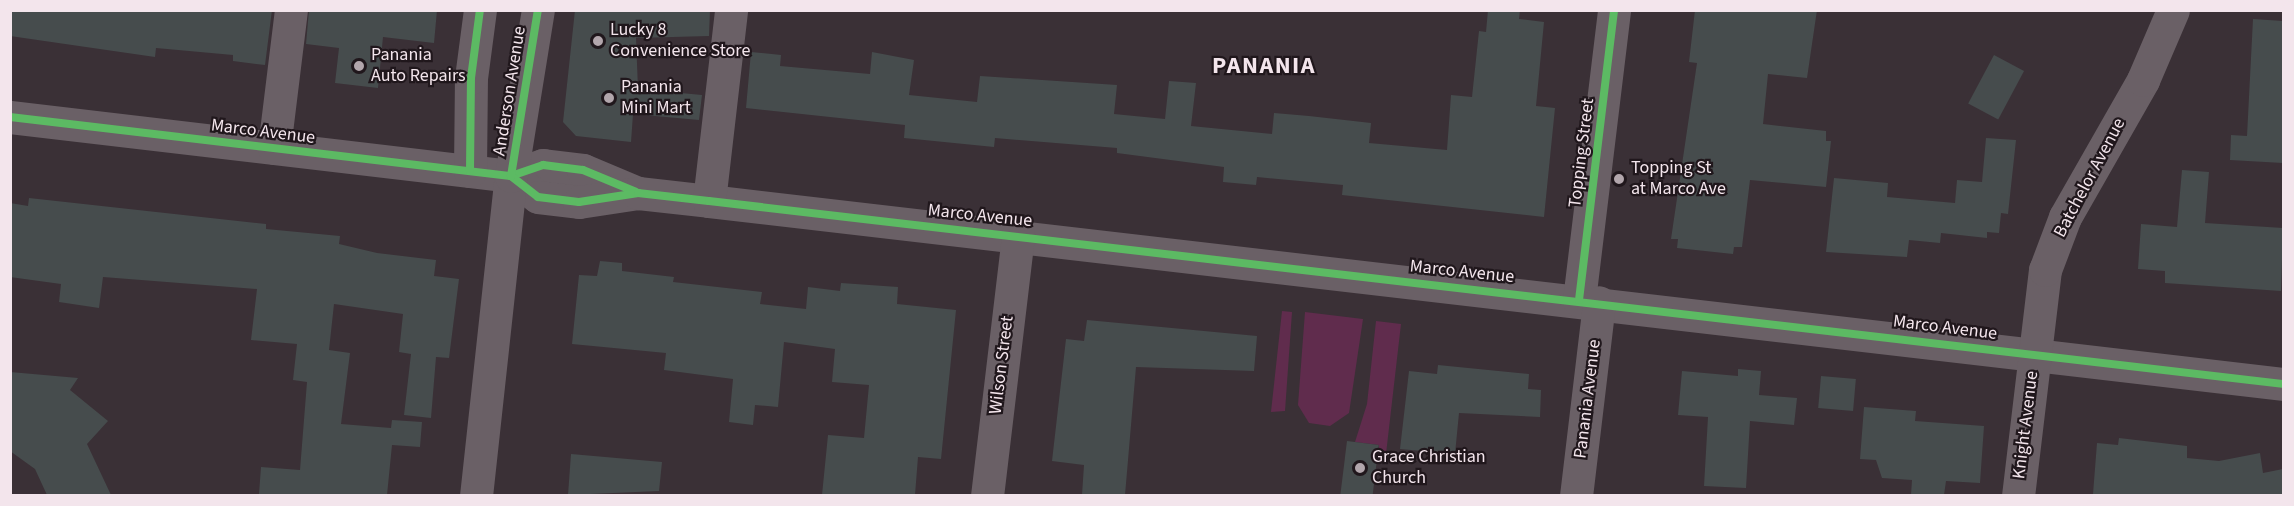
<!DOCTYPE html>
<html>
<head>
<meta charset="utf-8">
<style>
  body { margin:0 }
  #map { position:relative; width:2294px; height:506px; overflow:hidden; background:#3a3036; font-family:"Source Sans 3",sans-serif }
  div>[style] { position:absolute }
  .green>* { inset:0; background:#602c4d }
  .building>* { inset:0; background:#464c4d; transform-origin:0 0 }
  .minor>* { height:33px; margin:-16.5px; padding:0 16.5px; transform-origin:16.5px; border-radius:16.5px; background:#6a6066 }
  .cycleway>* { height:8px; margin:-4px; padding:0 4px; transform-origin:4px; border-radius:4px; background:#5cba63 }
  .dots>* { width:16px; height:16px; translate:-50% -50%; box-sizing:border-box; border:3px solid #20171c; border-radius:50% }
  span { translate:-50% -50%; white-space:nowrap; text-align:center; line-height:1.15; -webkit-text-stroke:4.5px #20171c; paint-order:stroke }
  .poi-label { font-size:18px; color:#f3e5ec }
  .left { translate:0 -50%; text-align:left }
  .street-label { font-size:18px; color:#f3e5ec }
  .district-label { font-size:24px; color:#f3e5ec; font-weight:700; letter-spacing:1.5px }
  .frame { position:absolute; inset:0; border:12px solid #f3e5ec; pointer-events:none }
</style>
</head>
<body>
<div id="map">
  <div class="green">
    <i style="clip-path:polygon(1282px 311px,1292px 312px,1285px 411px,1271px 412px)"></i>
    <i style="clip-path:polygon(1305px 312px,1363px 319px,1349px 413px,1330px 426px,1309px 423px,1298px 405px)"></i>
    <i style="clip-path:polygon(1376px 321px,1401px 324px,1386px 454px,1378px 453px,1379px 445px,1355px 442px,1367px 404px)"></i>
  </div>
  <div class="building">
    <i style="clip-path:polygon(10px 10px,272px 10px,265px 65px,233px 61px,233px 55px,156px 48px,155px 57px,10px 36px)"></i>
    <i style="clip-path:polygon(309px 10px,437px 10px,434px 43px,383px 37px,378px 88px,335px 83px,339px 48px,306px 44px)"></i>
    <i style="clip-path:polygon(575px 10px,710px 10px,709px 36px,636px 38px,638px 89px,702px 95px,699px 120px,633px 114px,631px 142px,576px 136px,563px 122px)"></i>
    <i style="clip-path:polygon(1488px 10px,1520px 10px,1519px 19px,1544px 22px,1536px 106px,1555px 108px,1544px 217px,1342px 195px,1343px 185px,1257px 177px,1256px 185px,1223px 182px,1224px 167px,1117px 153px,1117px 148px,995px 138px,994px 147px,904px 138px,905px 125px,746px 108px,751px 52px,781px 55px,780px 66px,870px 74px,872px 52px,914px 60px,909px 95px,977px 102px,980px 76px,1117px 85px,1114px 114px,1165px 119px,1169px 81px,1196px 83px,1191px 126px,1272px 134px,1274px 113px,1309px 116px,1371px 123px,1369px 143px,1447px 150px,1451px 95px,1472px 97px,1479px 31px,1486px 32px)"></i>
    <i style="clip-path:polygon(1695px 10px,1817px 10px,1807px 78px,1768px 74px,1763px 124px,1826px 131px,1826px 141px,1831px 141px,1826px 187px,1750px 180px,1742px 247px,1734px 247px,1733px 254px,1677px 248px,1678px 239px,1671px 239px,1697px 63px,1689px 62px)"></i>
    <i style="clip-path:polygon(2253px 19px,2283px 21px,2283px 163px,2230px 160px,2231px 135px,2247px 136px)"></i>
    <i style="left:1994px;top:55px;width:34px;height:55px;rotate:28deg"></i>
    <i style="clip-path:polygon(1986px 138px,2016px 140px,2008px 214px,2001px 213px,1999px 233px,1987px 232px,1987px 238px,1941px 233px,1940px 243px,1909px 240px,1907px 257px,1826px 252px,1834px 178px,1888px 183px,1887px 197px,1955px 203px,1957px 180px,1982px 182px)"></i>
    <i style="clip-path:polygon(2182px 170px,2209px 172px,2205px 223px,2283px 228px,2281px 291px,2165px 283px,2165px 271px,2138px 269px,2141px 224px,2177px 227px)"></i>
    <i style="clip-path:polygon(29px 198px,266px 224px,266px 229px,340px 236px,339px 244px,377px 253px,436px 260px,434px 276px,459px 279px,449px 358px,436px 357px,431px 418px,404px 415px,411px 354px,399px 352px,403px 314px,334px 304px,329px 350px,350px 353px,341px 424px,391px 428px,392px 420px,422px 422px,420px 447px,392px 445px,387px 495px,259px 494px,261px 467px,300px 470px,307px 382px,293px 380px,297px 344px,251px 340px,257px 289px,103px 277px,99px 308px,59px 302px,61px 284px,10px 277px,10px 203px,28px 206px)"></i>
    <i style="clip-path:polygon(600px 261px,622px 263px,622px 271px,674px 277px,673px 282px,762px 292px,760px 304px,806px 309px,808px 287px,840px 291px,841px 283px,898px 287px,897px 304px,956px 310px,941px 459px,918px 457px,915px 495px,822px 495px,828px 435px,864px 438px,869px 385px,832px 382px,835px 349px,784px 342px,778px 407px,755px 405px,753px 425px,729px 422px,733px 379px,664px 370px,666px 353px,572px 344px,579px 275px,597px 276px)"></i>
    <i style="clip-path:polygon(1087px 320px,1257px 336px,1254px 371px,1136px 367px,1125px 495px,1082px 495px,1084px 465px,1052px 461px,1066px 339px,1084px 341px)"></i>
    <i style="clip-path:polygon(1438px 365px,1529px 374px,1528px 389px,1541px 390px,1540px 417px,1459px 413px,1455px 454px,1400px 449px,1409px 371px,1437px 374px)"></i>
    <i style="clip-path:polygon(1738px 369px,1761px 371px,1759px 395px,1797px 398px,1794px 425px,1750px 421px,1746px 488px,1704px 486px,1708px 417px,1678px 415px,1682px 371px,1738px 376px)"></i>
    <i style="clip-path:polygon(10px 372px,78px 378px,70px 390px,108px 421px,87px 444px,111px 495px,47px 495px,35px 469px,10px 451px)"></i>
    <i style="left:1821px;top:376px;width:35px;height:32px;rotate:5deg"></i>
    <i style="clip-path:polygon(1864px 407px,1916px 411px,1915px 421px,1984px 426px,1980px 483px,1946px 481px,1944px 495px,1911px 495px,1912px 480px,1882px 478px,1876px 460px,1860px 459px)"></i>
    <i style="clip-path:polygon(2119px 438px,2187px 446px,2187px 458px,2219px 461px,2260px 453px,2263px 473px,2283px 469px,2283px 495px,2093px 494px,2097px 443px,2118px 445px)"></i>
    <i style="left:1347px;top:441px;width:32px;height:54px;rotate:7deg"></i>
    <i style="clip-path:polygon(571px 454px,662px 462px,659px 491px,568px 495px)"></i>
  </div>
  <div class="minor">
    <i style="left:10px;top:117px;width:504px;rotate:6.72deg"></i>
    <i style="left:511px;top:176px;width:34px;rotate:-19deg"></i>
    <i style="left:543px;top:165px;width:40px;rotate:7.1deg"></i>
    <i style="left:583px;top:170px;width:60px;rotate:22.7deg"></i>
    <i style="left:274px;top:148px;width:139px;rotate:-83deg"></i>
    <i style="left:470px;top:171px;width:93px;rotate:-89.4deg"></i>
    <i style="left:471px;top:78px;width:69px;rotate:-82.5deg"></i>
    <i style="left:511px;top:176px;width:34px;rotate:38deg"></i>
    <i style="left:538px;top:197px;width:41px;rotate:7deg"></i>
    <i style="left:579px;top:202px;width:60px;rotate:-8.7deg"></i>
    <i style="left:638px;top:193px;width:71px;rotate:6.4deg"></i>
    <i style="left:709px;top:201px;width:1586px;rotate:6.63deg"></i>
    <i style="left:709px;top:201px;width:192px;rotate:-83.4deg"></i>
    <i style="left:1579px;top:300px;width:292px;rotate:-83.1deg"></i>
    <i style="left:476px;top:496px;width:322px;rotate:-83.8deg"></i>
    <i style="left:511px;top:176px;width:168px;rotate:-80.8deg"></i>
    <i style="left:987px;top:496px;width:263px;rotate:-83.2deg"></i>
    <i style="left:1576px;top:496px;width:195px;rotate:-83.2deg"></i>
    <i style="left:2018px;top:496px;width:228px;rotate:-83.2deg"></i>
    <i style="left:2045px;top:270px;width:57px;rotate:-69.3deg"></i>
    <i style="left:2065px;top:217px;width:158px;rotate:-60.3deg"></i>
    <i style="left:2143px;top:80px;width:76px;rotate:-66.8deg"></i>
  </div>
  <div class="cycleway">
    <i style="left:10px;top:117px;width:504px;rotate:6.72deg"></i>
    <i style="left:511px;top:176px;width:34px;rotate:-19deg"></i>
    <i style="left:543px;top:165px;width:40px;rotate:7.1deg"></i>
    <i style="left:583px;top:170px;width:57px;rotate:22.5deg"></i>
    <i style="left:470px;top:171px;width:93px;rotate:-89.4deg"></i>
    <i style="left:471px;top:78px;width:69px;rotate:-82.5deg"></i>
    <i style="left:511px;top:176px;width:34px;rotate:38deg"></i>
    <i style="left:538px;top:197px;width:41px;rotate:7deg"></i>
    <i style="left:579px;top:202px;width:60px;rotate:-8.7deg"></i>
    <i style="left:638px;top:193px;width:71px;rotate:6.4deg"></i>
    <i style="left:709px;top:201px;width:1586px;rotate:6.63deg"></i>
    <i style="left:511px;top:176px;width:168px;rotate:-80.8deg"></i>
    <i style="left:1579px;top:300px;width:292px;rotate:-83.1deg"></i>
  </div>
  <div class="dots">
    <i style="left:598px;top:41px;background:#b2a6ac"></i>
    <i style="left:359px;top:66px;background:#b2a6ac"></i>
    <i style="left:609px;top:98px;background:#b2a6ac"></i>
    <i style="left:1619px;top:179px;background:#b2a6ac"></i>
    <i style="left:1360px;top:468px;background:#b2a6ac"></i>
  </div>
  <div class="poi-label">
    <span class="left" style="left:610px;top:41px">Lucky 8<br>Convenience Store</span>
    <span class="left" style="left:371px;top:66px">Panania<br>Auto Repairs</span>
    <span class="left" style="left:621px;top:98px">Panania<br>Mini Mart</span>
    <span class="left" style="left:1631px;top:179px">Topping St<br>at Marco Ave</span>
    <span class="left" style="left:1372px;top:468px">Grace Christian<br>Church</span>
  </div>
  <div class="street-label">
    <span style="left:510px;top:91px;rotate:-81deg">Anderson Avenue</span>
    <span style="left:263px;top:132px;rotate:7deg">Marco Avenue</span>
    <span style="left:1582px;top:153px;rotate:-83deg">Topping Street</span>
    <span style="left:2090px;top:178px;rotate:-62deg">Batchelor Avenue</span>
    <span style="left:980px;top:216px;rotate:6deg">Marco Avenue</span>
    <span style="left:1462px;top:272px;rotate:6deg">Marco Avenue</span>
    <span style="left:1945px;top:328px;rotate:7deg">Marco Avenue</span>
    <span style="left:1002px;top:365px;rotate:-83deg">Wilson Street</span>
    <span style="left:1588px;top:399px;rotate:-83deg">Panania Avenue</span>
    <span style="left:2026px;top:425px;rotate:-83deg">Knight Avenue</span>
  </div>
  <div class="district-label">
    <span style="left:1264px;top:66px">PANANIA</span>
  </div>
  <div class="frame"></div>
</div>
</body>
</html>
